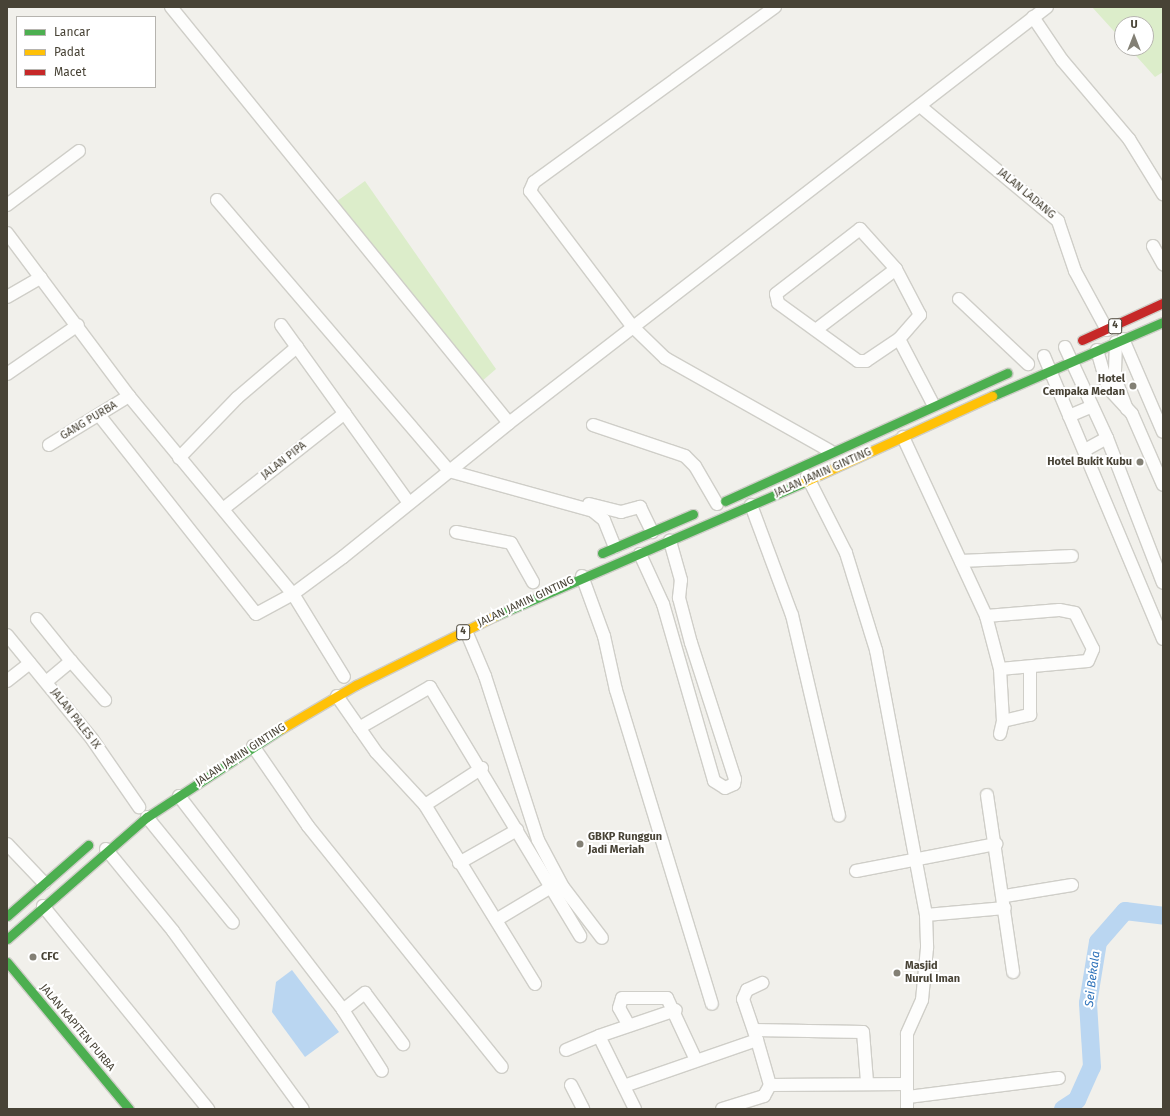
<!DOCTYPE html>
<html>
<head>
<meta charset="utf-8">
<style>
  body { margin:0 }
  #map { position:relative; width:1170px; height:1116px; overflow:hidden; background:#f1f0eb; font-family:"Fira Sans",sans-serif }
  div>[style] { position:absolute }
  .green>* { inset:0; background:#dcedca }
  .water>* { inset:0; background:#bad6f1 }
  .river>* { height:18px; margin:-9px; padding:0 9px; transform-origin:9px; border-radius:9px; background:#bad6f1 }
  .roads { filter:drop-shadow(1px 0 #cfcec8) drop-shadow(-1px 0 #cfcec8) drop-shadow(0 1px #cfcec8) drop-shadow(0 -1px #cfcec8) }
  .street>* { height:12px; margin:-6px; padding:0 6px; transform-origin:6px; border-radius:6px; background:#fdfdfc }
  .fast>* { height:9px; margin:-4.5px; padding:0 4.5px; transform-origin:4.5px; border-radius:4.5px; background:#4caf50 }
  .slow>* { height:9px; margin:-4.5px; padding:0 4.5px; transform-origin:4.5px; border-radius:4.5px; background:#ffc107 }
  .jam>* { height:9px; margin:-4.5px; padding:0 4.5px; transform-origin:4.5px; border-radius:4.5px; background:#c62828 }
  .dots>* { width:11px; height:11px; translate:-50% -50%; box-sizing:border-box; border:2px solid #fff; border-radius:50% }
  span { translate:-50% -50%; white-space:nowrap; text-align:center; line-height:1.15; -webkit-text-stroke:4px #fff; paint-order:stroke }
  .shield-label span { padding:1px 3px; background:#fff; border:1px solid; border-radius:3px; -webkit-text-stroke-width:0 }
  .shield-label { font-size:10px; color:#484336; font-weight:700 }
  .street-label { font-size:11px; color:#484336 }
  .poi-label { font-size:11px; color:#484336; font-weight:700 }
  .right { translate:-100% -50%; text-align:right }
  .left { translate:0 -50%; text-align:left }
  .water-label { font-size:12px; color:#2a70b9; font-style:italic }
  .frame { position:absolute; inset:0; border:8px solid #484336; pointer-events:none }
  .legend { position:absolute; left:16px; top:16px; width:140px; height:72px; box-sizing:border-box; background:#fff; border:1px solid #b6b4af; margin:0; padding:5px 7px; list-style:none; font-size:12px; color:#484336 }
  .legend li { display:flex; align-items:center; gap:8px; height:20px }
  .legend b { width:20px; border:1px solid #b6b4af }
  .north { position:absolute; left:1114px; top:16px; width:40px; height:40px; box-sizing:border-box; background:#fff; border:1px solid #b6b4af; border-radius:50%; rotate:0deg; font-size:11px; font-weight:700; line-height:16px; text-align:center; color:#484336 }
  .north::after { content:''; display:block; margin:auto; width:14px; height:18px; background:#838075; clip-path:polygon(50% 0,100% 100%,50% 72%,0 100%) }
</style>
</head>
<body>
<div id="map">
  <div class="green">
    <i style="clip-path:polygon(1092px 7px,1163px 7px,1163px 72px,1155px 77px,1129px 48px,1146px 48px,1146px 24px,1122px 24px,1122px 40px)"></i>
    <i style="clip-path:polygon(365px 181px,496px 369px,481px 382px,333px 204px)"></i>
  </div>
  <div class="water">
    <i style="clip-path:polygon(292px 970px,339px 1032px,305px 1057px,272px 1012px,276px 982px)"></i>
  </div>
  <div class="river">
    <i style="left:1063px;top:1109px;width:17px;rotate:-33deg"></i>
    <i style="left:1077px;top:1100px;width:36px;rotate:-66deg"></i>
    <i style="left:1092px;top:1067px;width:64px;rotate:-93.6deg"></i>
    <i style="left:1088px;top:1003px;width:62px;rotate:-80.7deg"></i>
    <i style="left:1098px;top:942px;width:41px;rotate:-48.9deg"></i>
    <i style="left:1125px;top:911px;width:38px;rotate:7deg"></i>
  </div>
  <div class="roads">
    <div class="street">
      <i style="left:171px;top:7px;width:536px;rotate:50.91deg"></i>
      <i style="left:509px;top:423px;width:680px;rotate:-37.71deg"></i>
      <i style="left:775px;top:7px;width:298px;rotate:144deg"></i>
      <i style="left:534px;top:182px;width:10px;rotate:114deg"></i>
      <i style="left:530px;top:191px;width:169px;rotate:52.9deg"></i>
      <i style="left:632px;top:326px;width:46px;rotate:44.1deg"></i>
      <i style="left:665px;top:358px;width:189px;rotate:29.4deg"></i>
      <i style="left:1033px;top:17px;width:52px;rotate:56deg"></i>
      <i style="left:1062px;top:60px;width:104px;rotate:49.7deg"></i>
      <i style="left:1129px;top:139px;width:65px;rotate:58.3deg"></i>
      <i style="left:920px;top:106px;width:180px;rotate:39.8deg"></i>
      <i style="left:1058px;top:221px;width:53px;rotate:71.2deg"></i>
      <i style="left:1075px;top:271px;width:67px;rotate:61.5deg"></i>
      <i style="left:217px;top:200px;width:357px;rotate:49.4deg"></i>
      <i style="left:449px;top:471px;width:149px;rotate:15.5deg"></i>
      <i style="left:593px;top:511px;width:14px;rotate:39deg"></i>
      <i style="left:604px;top:520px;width:29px;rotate:68deg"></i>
      <i style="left:7px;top:205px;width:90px;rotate:-36.9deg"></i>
      <i style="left:7px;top:233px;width:204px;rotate:53.2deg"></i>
      <i style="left:129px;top:396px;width:257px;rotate:50.4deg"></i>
      <i style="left:293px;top:594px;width:97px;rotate:58.4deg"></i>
      <i style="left:1153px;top:246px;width:21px;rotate:61deg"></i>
      <i style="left:7px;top:297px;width:39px;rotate:-30deg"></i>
      <i style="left:959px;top:299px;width:95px;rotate:43.3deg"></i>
      <i style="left:281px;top:325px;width:219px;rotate:54.3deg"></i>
      <i style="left:817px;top:329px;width:99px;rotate:-37.2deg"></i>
      <i style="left:899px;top:339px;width:32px;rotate:-49deg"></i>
      <i style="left:920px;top:315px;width:52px;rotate:-117.6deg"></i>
      <i style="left:896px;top:269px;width:54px;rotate:-132deg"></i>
      <i style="left:860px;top:229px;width:106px;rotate:142.3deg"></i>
      <i style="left:776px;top:294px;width:9px;rotate:77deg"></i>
      <i style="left:778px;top:303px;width:99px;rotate:35.9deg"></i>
      <i style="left:858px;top:361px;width:8px"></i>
      <i style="left:866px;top:361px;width:40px;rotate:-34deg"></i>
      <i style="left:899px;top:339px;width:73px;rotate:62.4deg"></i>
      <i style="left:1123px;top:339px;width:101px;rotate:66.7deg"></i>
      <i style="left:1116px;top:342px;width:36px;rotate:92deg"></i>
      <i style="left:1115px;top:378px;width:33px;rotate:69deg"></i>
      <i style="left:1065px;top:347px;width:100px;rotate:65.2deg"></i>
      <i style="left:1107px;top:438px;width:155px;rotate:68.9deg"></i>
      <i style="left:1097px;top:350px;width:40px;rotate:74deg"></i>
      <i style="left:1108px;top:388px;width:35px;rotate:47deg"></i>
      <i style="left:1132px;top:414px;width:77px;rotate:66.4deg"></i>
      <i style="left:1044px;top:356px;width:307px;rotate:67.2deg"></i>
      <i style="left:7px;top:374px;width:86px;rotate:-34.6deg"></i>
      <i style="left:99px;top:415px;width:253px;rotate:51.7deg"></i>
      <i style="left:256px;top:614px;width:42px;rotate:-28.4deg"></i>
      <i style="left:293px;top:594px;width:62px;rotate:-36.5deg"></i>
      <i style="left:343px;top:557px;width:213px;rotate:-38.9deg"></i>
      <i style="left:1069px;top:416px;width:25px;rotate:-23deg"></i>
      <i style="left:593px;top:425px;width:97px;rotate:18.6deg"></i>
      <i style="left:685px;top:456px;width:14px;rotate:45deg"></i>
      <i style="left:695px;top:466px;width:44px;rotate:59.9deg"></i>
      <i style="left:903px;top:437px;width:197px;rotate:65.1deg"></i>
      <i style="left:49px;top:445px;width:94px;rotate:-31.5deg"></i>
      <i style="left:1085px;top:450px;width:25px;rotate:-29deg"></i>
      <i style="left:179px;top:458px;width:83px;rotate:-46deg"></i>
      <i style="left:237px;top:398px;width:79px;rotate:-40.4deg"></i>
      <i style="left:807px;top:476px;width:86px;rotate:63.1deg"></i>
      <i style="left:846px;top:553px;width:102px;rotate:72.8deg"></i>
      <i style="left:876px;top:650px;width:270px;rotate:79.3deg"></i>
      <i style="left:926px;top:915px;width:33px;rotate:88deg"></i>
      <i style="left:927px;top:948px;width:52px;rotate:95.5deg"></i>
      <i style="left:922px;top:1000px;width:37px;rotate:114deg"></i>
      <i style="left:907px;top:1034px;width:75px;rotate:90deg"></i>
      <i style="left:589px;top:504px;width:33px;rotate:14deg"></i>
      <i style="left:621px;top:512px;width:20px;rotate:-15deg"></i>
      <i style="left:640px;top:507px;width:28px;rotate:64deg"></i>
      <i style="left:751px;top:505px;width:117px;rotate:69.6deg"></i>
      <i style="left:792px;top:615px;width:206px;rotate:76.8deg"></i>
      <i style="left:223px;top:509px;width:155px;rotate:-38.2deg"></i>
      <i style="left:456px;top:532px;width:56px;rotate:11.3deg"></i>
      <i style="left:511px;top:543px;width:45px;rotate:60.6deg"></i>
      <i style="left:640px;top:554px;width:55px;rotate:65.3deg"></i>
      <i style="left:663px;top:604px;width:184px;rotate:73.9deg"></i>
      <i style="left:714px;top:781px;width:13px;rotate:32deg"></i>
      <i style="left:725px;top:788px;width:10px;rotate:-24deg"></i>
      <i style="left:734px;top:784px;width:5px;rotate:-79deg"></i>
      <i style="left:735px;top:779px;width:143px;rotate:-107.9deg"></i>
      <i style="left:691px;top:643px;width:47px;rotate:-104.9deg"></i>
      <i style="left:679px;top:598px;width:18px;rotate:-84deg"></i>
      <i style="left:681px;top:580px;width:41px;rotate:-105.8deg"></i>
      <i style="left:961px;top:561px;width:111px;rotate:-2.6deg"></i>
      <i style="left:582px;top:576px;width:64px;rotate:69.9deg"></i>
      <i style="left:604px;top:636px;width:55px;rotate:77.5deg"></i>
      <i style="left:616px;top:690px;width:328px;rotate:73deg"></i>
      <i style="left:37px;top:619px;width:54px;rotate:51deg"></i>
      <i style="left:466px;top:631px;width:49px;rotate:67.1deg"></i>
      <i style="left:485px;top:676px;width:172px;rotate:72.1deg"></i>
      <i style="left:538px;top:840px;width:53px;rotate:62deg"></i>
      <i style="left:563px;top:887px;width:64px;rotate:52.6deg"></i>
      <i style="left:7px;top:635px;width:134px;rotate:50.7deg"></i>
      <i style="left:92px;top:739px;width:83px;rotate:55.3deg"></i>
      <i style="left:1000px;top:669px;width:88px;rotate:-5.2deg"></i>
      <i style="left:1088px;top:661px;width:13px;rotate:-67deg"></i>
      <i style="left:1093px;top:649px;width:40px;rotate:-116.6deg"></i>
      <i style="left:1075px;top:613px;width:16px;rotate:-169deg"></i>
      <i style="left:1059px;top:610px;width:73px;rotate:175.3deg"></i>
      <i style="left:986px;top:616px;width:55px;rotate:75.2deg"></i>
      <i style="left:1000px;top:669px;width:52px;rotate:86.7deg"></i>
      <i style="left:1003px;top:721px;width:28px;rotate:-13deg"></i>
      <i style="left:1030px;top:715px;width:48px;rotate:-90deg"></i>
      <i style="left:7px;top:681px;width:29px;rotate:-38deg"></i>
      <i style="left:46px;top:682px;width:33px;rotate:-40deg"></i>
      <i style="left:71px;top:661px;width:52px;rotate:48.9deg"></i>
      <i style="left:337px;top:696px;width:68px;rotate:55.1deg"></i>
      <i style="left:376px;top:752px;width:72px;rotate:47.2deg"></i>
      <i style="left:425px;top:805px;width:210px;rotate:58.4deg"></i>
      <i style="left:359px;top:728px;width:82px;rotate:-30deg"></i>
      <i style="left:430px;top:687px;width:291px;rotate:58.9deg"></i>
      <i style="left:1000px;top:734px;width:13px;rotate:-77deg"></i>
      <i style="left:253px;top:746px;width:97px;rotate:55.5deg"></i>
      <i style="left:308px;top:826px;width:309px;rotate:51.2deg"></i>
      <i style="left:987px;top:795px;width:179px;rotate:81.6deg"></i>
      <i style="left:179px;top:796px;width:270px;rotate:52.5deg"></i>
      <i style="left:343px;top:1010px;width:72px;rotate:57.4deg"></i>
      <i style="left:425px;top:805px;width:68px;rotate:-33deg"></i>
      <i style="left:147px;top:817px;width:136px;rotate:50.9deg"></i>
      <i style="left:7px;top:844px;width:54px;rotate:46.5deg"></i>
      <i style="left:106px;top:849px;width:106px;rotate:50.7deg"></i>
      <i style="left:173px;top:931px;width:220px;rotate:53.9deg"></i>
      <i style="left:459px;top:863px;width:67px;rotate:-29.6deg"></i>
      <i style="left:856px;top:871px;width:143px;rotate:-10.9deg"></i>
      <i style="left:1005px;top:896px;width:68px;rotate:-9.3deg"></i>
      <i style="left:43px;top:906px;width:262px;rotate:50.9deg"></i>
      <i style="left:926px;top:915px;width:79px;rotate:-5.1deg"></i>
      <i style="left:496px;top:920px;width:64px;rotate:-31deg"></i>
      <i style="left:343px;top:1010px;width:28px;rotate:-38deg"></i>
      <i style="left:365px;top:993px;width:64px;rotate:53.3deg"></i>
      <i style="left:628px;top:1024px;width:18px;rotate:-119deg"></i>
      <i style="left:619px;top:1008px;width:10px;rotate:-73deg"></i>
      <i style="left:622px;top:998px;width:45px"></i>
      <i style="left:667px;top:998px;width:66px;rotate:65deg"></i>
      <i style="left:754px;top:1030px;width:109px;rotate:1.1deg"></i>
      <i style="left:863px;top:1032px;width:50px;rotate:85.4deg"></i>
      <i style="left:756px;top:1037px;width:40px;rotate:-108.9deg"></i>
      <i style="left:743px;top:999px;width:10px;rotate:-66deg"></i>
      <i style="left:747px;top:990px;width:17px;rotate:-25deg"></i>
      <i style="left:566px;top:1050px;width:36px;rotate:-23deg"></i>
      <i style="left:571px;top:1085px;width:27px;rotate:63deg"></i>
      <i style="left:624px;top:1086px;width:141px;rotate:-19.1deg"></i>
      <i style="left:757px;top:1040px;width:47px;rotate:73.9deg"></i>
      <i style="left:908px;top:1097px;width:152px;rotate:-7.2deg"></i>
      <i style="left:635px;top:1109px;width:81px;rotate:-116.3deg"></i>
      <i style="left:599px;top:1036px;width:81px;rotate:-18.7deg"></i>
      <i style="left:722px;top:1109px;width:44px;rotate:-17.2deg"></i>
      <i style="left:764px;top:1096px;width:13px;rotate:-61deg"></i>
      <i style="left:770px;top:1085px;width:136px;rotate:-0.4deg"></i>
    </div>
    <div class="fast">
      <i style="left:992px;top:396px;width:186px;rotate:-23.4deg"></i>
      <i style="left:725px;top:501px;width:310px;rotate:-24.4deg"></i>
      <i style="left:602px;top:553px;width:99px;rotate:-23.2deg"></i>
      <i style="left:495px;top:616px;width:337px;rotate:-23.4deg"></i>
      <i style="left:7px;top:916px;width:108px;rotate:-41.2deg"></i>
      <i style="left:7px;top:939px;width:186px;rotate:-41.1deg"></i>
      <i style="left:147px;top:817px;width:160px;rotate:-33.3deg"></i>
      <i style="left:7px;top:962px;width:191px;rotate:50.3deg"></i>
    </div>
    <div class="slow">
      <i style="left:804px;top:482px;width:207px;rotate:-24.6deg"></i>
      <i style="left:281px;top:729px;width:87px;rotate:-30.4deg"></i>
      <i style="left:356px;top:685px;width:155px;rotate:-26.4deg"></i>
    </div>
    <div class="jam">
      <i style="left:1082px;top:340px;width:89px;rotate:-24.6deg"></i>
    </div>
  </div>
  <div class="dots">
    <i style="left:1133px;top:386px;background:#838075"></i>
    <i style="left:1140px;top:462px;background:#838075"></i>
    <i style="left:580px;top:844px;background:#838075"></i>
    <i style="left:33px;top:957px;background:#838075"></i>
    <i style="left:897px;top:973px;background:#838075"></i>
  </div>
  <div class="shield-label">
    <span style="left:1115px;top:326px">4</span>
    <span style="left:463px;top:632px">4</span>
  </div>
  <div class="street-label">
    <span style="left:1026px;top:194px;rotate:40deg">JALAN LADANG</span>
    <span style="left:89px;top:421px;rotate:-31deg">GANG PURBA</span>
    <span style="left:284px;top:461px;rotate:-38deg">JALAN PIPA</span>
    <span style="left:823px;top:473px;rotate:-24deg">JALAN JAMIN GINTING</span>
    <span style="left:526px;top:602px;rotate:-25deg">JALAN JAMIN GINTING</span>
    <span style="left:75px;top:719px;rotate:52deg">JALAN PALES IX</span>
    <span style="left:241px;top:755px;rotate:-33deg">JALAN JAMIN GINTING</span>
    <span style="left:77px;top:1028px;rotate:50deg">JALAN KAPITEN PURBA</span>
  </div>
  <div class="poi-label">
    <span class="right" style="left:1125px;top:386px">Hotel<br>Cempaka Medan</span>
    <span class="right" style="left:1132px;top:462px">Hotel Bukit Kubu</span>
    <span class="left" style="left:588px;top:844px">GBKP Runggun<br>Jadi Meriah</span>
    <span class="left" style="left:41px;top:957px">CFC</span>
    <span class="left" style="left:905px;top:973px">Masjid<br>Nurul Iman</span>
  </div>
  <div class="water-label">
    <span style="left:1093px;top:979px;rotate:-83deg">Sei Bekala</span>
  </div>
  <div class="frame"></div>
  <ul class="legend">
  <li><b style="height:5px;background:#4caf50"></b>Lancar</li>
  <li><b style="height:5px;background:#ffc107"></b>Padat</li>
  <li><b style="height:5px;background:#c62828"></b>Macet</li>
  </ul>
  <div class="north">U</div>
</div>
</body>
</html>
